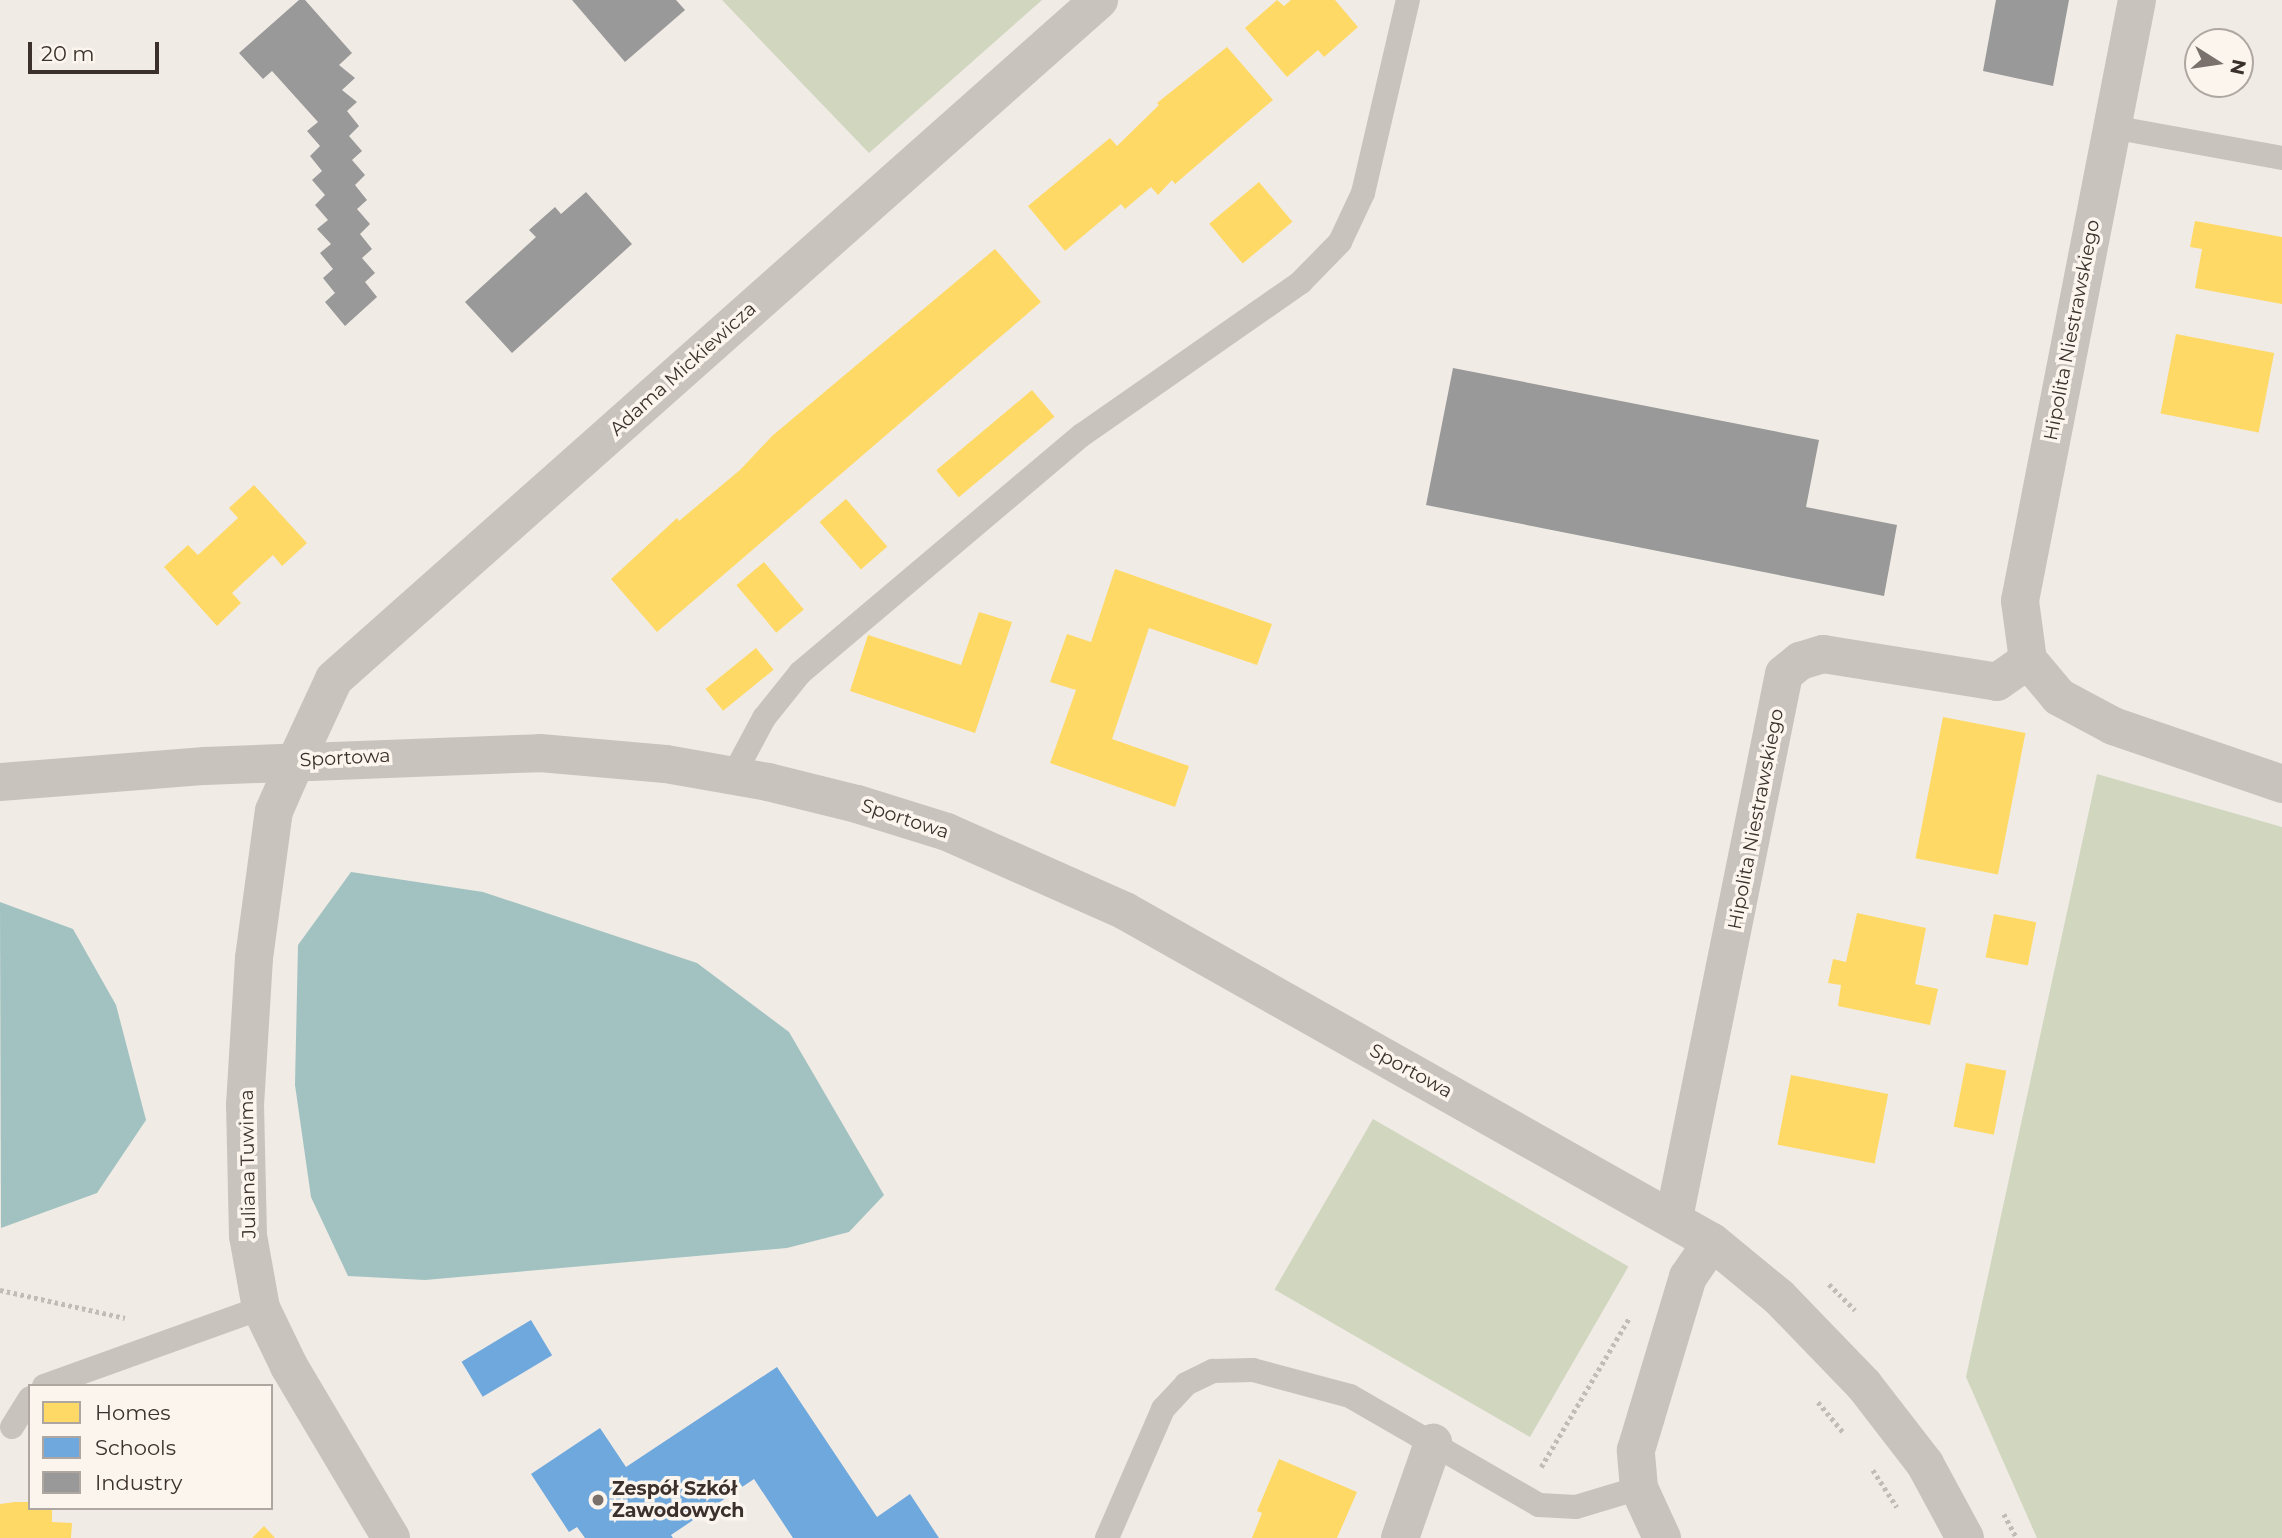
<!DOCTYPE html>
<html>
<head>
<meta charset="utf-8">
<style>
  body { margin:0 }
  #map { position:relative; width:2282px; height:1538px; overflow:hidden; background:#f0ebe5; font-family:Montserrat,sans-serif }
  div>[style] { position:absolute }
  .green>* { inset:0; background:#d1d6bf; transform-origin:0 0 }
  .water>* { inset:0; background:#a1c2c1 }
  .homes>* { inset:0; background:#ffd966; transform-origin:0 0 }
  .schools>* { inset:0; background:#6fa8dc; transform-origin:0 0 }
  .industry>* { inset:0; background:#999 }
  .path>* { height:4.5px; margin-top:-2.25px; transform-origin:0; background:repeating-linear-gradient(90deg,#c2bbb6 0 3.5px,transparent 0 7px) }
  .service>* { height:24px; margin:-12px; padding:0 12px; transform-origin:12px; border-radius:12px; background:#c9c3be }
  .minor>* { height:38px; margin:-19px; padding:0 19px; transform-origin:19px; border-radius:19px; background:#c9c3be }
  .tertiary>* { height:38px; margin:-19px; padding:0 19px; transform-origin:19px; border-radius:19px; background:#c9c3be }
  .dots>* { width:19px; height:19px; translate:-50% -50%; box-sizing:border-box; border:4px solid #fbf5ee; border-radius:50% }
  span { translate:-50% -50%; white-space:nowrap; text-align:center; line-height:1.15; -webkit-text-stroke:7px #fbf5ee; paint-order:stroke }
  .street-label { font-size:19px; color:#3b302b }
  .poi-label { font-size:19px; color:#3b302b; font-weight:700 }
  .left { translate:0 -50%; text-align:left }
  .legend { position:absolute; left:28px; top:1384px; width:245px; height:126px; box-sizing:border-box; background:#fbf5ee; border:2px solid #aea6a0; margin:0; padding:9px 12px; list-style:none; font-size:21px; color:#3b302b }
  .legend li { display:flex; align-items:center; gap:14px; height:35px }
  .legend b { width:35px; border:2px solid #aea6a0 }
  .north { position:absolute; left:2184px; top:28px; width:70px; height:70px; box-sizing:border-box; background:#fbf5ee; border:2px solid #aea6a0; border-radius:50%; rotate:102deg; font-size:19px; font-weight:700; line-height:28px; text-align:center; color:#3b302b }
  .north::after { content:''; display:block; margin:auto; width:24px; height:32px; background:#7a716c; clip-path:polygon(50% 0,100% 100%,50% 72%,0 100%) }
  .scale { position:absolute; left:28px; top:42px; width:131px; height:32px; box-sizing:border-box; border:4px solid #3b302b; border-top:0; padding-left:9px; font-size:21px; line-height:24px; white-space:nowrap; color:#3b302b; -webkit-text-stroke:5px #fbf5ee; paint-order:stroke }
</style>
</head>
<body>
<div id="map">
  <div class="green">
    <i style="clip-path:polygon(722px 0,1042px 0,869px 153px)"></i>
    <i style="clip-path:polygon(2097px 774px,2282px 827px,2282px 1538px,2037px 1538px,1966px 1377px)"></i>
    <i style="left:1373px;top:1119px;width:295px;height:197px;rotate:30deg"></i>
  </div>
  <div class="water">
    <i style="clip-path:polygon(351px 872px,483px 892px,697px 963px,789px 1032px,884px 1195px,849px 1232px,787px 1248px,425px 1280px,348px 1276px,311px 1197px,295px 1085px,298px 945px)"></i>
    <i style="clip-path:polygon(0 902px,73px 929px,116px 1005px,146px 1120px,97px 1193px,1px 1228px)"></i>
  </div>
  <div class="homes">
    <i style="clip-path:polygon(1277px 0,1284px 6px,1291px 0,1335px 0,1358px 27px,1324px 57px,1318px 50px,1287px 77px,1245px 28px)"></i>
    <i style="clip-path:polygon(1227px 47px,1273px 100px,1175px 184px,1172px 180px,1158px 195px,1151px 187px,1125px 209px,1121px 204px,1065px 251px,1028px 206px,1110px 138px,1117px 146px,1159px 105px,1157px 103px)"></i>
    <i style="left:1259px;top:182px;width:52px;height:65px;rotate:50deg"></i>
    <i style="clip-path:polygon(2195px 221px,2282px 237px,2282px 304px,2195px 288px,2202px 249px,2190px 247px)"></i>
    <i style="clip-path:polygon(995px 249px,1041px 302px,657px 632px,611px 579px,677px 518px,679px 521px,740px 470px,772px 436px)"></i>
    <i style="left:2176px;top:334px;width:100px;height:81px;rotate:11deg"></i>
    <i style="left:1032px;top:390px;width:35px;height:125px;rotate:50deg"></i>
    <i style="clip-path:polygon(254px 485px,307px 543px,282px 566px,273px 555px,232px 593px,241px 603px,217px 626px,164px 567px,188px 545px,198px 555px,238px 518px,229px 508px)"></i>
    <i style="left:846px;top:499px;width:63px;height:35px;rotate:49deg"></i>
    <i style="left:764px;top:562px;width:62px;height:36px;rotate:50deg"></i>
    <i style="clip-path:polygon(1115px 569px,1272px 624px,1257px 665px,1149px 628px,1112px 739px,1189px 766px,1175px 807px,1050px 763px,1076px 690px,1050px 682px,1067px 634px,1091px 642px)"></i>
    <i style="clip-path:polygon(979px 612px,1012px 622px,975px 733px,850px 691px,868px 635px,961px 665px)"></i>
    <i style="left:756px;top:648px;width:28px;height:65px;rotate:51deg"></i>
    <i style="left:1943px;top:717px;width:84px;height:144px;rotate:11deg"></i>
    <i style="clip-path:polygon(1857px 913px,1926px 928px,1915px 984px,1938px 989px,1930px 1025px,1838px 1006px,1841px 985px,1828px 983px,1833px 959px,1846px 962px)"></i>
    <i style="left:1994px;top:914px;width:43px;height:44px;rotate:11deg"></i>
    <i style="left:1966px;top:1063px;width:41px;height:65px;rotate:11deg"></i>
    <i style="left:1791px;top:1075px;width:99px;height:71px;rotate:11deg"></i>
    <i style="clip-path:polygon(1279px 1459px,1357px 1492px,1337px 1538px,1252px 1538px,1262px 1513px,1257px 1511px)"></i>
    <i style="clip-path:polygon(15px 1502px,30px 1502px,30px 1508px,52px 1508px,52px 1522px,72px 1523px,71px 1538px,0 1538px,0 1504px)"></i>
    <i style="clip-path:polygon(264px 1526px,275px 1538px,252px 1538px)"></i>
  </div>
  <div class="schools">
    <i style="left:531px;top:1320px;width:41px;height:81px;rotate:59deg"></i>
    <i style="clip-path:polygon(777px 1367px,877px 1517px,910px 1494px,939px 1538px,793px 1538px,754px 1479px,671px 1535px,673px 1538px,585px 1538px,577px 1527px,569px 1532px,531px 1474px,600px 1428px,626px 1467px)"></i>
  </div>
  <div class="industry">
    <i style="clip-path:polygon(299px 0,305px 0,352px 53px,339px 65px,355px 78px,342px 90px,357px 102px,347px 111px,359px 126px,349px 136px,362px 151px,352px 160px,365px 175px,355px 185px,367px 200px,357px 209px,370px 224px,360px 234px,372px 249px,362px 258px,375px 273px,365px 282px,377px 297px,345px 326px,325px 302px,335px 293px,323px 278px,333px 269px,320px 253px,331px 244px,317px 229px,328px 220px,315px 205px,325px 195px,312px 180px,322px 171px,310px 156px,320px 146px,307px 131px,318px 122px,272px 71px,263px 79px,239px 53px)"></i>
    <i style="clip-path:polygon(572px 0,676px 0,685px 10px,625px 62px)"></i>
    <i style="clip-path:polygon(1996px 0,2069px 0,2053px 86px,1983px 71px)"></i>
    <i style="clip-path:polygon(586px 192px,632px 244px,512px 353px,465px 302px,536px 237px,529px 230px,555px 207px,561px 214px)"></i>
    <i style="clip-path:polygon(1453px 368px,1819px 440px,1806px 507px,1897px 525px,1884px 596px,1426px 505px)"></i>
  </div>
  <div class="path">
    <i style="left:1829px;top:1284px;width:37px;rotate:45deg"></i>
    <i style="left:0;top:1290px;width:128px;rotate:12.6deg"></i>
    <i style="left:1818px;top:1402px;width:40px;rotate:50deg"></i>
    <i style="left:1541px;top:1467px;width:173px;rotate:-59.4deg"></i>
    <i style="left:1873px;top:1470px;width:44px;rotate:57deg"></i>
    <i style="left:2004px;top:1514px;width:27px;rotate:62deg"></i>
  </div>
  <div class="service">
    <i style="left:2112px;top:127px;width:173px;rotate:10.3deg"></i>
    <i style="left:733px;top:776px;width:66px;rotate:-61.9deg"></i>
    <i style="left:764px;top:718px;width:58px;rotate:-51.3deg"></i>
    <i style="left:800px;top:673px;width:369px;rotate:-40.2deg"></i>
    <i style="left:1082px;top:435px;width:267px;rotate:-34.9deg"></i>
    <i style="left:1301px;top:282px;width:56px;rotate:-45.7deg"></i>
    <i style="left:1340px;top:242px;width:54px;rotate:-64.9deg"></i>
    <i style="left:1363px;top:193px;width:198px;rotate:-76.9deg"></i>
    <i style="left:44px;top:1386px;width:231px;rotate:-19.8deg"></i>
    <i style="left:12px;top:1427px;width:34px;rotate:-58deg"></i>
    <i style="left:1107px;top:1538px;width:141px;rotate:-66.5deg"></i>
    <i style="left:1163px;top:1409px;width:34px;rotate:-47deg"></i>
    <i style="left:1186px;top:1384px;width:30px;rotate:-26deg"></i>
    <i style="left:1213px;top:1371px;width:40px;rotate:-1.4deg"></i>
    <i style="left:1253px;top:1370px;width:100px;rotate:15deg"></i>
    <i style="left:1350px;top:1396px;width:218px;rotate:30deg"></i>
    <i style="left:1539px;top:1505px;width:37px;rotate:3deg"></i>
    <i style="left:1576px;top:1507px;width:66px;rotate:-16.8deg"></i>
  </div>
  <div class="minor">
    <i style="left:2137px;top:0;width:612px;rotate:101.02deg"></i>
    <i style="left:2020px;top:601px;width:60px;rotate:82.3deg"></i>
    <i style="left:2028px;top:660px;width:48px;rotate:50deg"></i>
    <i style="left:2059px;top:697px;width:61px;rotate:28.2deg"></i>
    <i style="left:2113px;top:726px;width:179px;rotate:18.9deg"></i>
    <i style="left:1674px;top:1218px;width:555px;rotate:-78.57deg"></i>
    <i style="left:1784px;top:674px;width:21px;rotate:-39deg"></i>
    <i style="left:1800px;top:661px;width:24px;rotate:-17deg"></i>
    <i style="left:1823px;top:654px;width:176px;rotate:9.1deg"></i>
    <i style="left:1997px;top:682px;width:38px;rotate:-35deg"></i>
    <i style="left:391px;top:1538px;width:200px;rotate:-120.7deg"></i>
    <i style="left:289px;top:1366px;width:64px;rotate:-115.8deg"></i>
    <i style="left:261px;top:1308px;width:73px;rotate:-100.2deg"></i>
    <i style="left:248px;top:1236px;width:131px;rotate:-91.3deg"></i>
    <i style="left:245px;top:1105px;width:147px;rotate:-86.5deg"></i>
    <i style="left:254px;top:958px;width:148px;rotate:-82.3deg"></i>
    <i style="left:274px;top:811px;width:55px;rotate:-66.3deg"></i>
    <i style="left:296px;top:761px;width:90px;rotate:-65.1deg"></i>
    <i style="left:334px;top:679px;width:1023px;rotate:-41.59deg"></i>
    <i style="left:1400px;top:1538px;width:101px;rotate:-70.8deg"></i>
    <i style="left:1662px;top:1538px;width:55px;rotate:-114.7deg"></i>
    <i style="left:1639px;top:1488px;width:38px;rotate:-95deg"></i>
    <i style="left:1636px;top:1450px;width:181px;rotate:-73.3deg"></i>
    <i style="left:1688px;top:1277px;width:42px;rotate:-55.6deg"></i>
  </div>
  <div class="tertiary">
    <i style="left:0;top:782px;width:206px;rotate:-4.5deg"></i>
    <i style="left:205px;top:766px;width:335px;rotate:-2.2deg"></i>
    <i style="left:540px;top:753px;width:126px;rotate:5deg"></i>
    <i style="left:666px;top:764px;width:104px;rotate:10deg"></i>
    <i style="left:768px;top:782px;width:92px;rotate:13.9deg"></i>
    <i style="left:857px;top:804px;width:94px;rotate:17.3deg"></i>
    <i style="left:947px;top:832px;width:195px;rotate:23.9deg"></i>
    <i style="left:1125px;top:911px;width:674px;rotate:29.42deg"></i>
    <i style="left:1712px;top:1242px;width:87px;rotate:39.4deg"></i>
    <i style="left:1779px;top:1297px;width:122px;rotate:46deg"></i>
    <i style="left:1864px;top:1385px;width:100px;rotate:52.3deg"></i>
    <i style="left:1925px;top:1464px;width:84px;rotate:61.6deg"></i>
  </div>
  <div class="dots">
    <i style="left:598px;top:1500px;background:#7a716c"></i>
  </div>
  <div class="street-label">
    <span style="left:2072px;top:330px;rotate:-79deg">Hipolita Niestrawskiego</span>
    <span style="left:683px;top:369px;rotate:-42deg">Adama Mickiewicza</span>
    <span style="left:345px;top:758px;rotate:-3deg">Sportowa</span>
    <span style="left:905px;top:819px;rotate:18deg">Sportowa</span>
    <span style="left:1756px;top:819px;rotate:-79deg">Hipolita Niestrawskiego</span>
    <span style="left:1411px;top:1071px;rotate:29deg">Sportowa</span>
    <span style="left:248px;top:1164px;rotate:-91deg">Juliana Tuwima</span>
  </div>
  <div class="poi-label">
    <span class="left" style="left:612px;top:1500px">Zespół Szkół<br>Zawodowych</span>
  </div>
  <ul class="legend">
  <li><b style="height:19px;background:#ffd966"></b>Homes</li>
  <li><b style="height:19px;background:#6fa8dc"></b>Schools</li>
  <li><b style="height:19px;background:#999"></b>Industry</li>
  </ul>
  <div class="north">N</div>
  <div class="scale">20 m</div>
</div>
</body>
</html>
